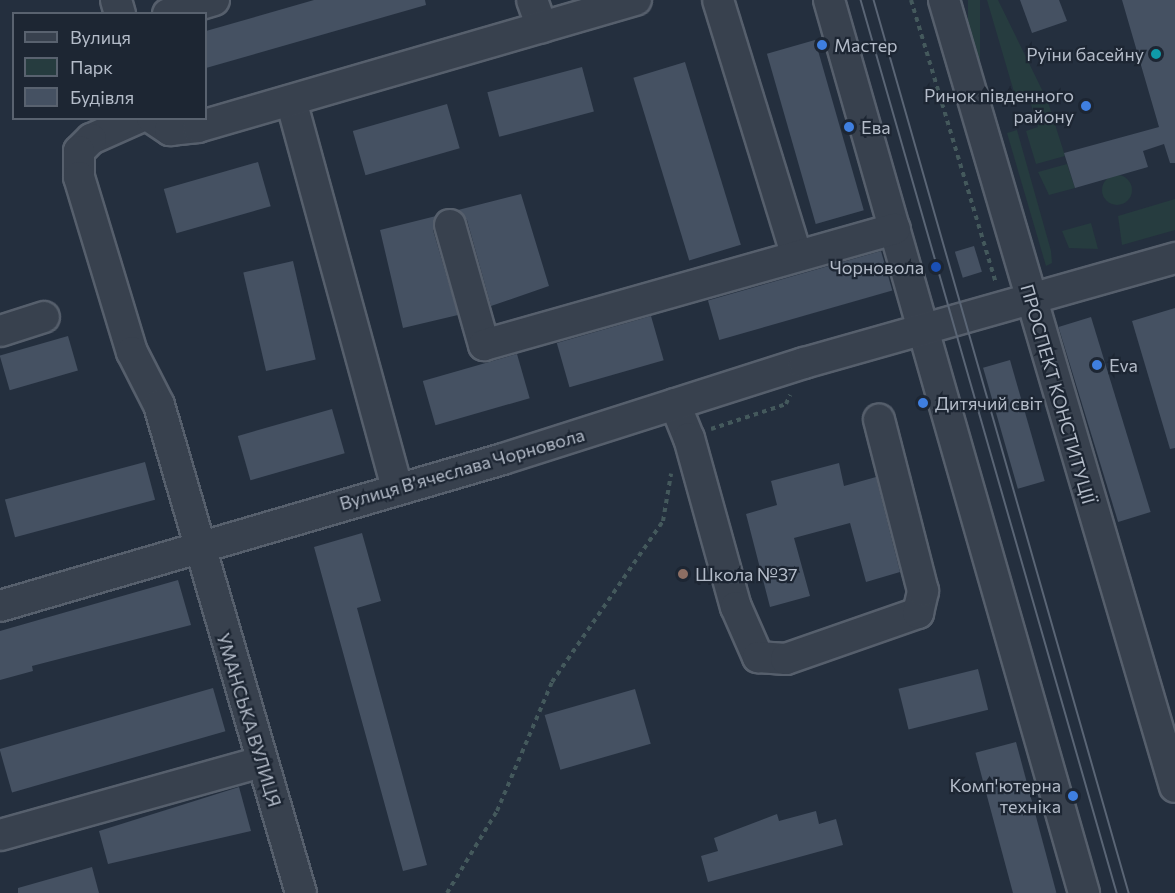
<!DOCTYPE html>
<html>
<head>
<meta charset="utf-8">
<style>
  body { margin:0 }
  #map { position:relative; width:1175px; height:893px; overflow:hidden; background:#242f3e; font-family:Commissioner,sans-serif }
  div>[style] { position:absolute }
  .green>* { inset:0; background:#263c3f; transform-origin:0 0 }
  .round { border-radius:50% }
  .building>* { inset:0; background:#455162; transform-origin:0 0 }
  .path>* { height:4px; margin-top:-2px; transform-origin:0; background:repeating-linear-gradient(90deg,#44595c 0 4.5px,transparent 0 9px) }
  .roads { filter:drop-shadow(2px 0 #565f6c) drop-shadow(-2px 0 #565f6c) drop-shadow(0 2px #565f6c) drop-shadow(0 -2px #565f6c) }
  .minor>* { height:30px; margin:-15px; padding:0 15px; transform-origin:15px; border-radius:15px; background:#38414e }
  .tram>* { height:1.5px; margin:-0.75px; padding:0 0.75px; transform-origin:0.75px; border-radius:0.75px; background:#5a6575 }
  .dots>* { width:16px; height:16px; translate:-50% -50%; box-sizing:border-box; border:3px solid #1d2633; border-radius:50% }
  span { translate:-50% -50%; white-space:nowrap; text-align:center; line-height:1.15; -webkit-text-stroke:4.5px #1d2633; paint-order:stroke }
  .poi-label { font-size:18px; color:#b4bcc9 }
  .left { translate:0 -50%; text-align:left }
  .right { translate:-100% -50%; text-align:right }
  .street-label { font-size:18px; color:#b4bcc9 }
  .legend { position:absolute; left:12px; top:12px; width:195px; height:108px; box-sizing:border-box; background:#1d2633; border:2px solid #59626f; margin:0; padding:8px 10px; list-style:none; font-size:18px; color:#b4bcc9 }
  .legend li { display:flex; align-items:center; gap:12px; height:30px }
  .legend b { width:30px; border:2px solid #59626f }
</style>
</head>
<body>
<div id="map">
  <div class="green">
    <i style="left:968px;top:0;width:12px;height:107px"></i>
    <i style="clip-path:polygon(987px 0,998px 0,1048px 102px,1065px 156px,1036px 164px,1026px 131px,1038px 127px,1030px 101px,1016px 99px)"></i>
    <i style="clip-path:polygon(1017px 130px,1051px 251px,1052px 263px,1046px 266px,1007px 133px)"></i>
    <i style="clip-path:polygon(1067px 164px,1075px 188px,1049px 195px,1038px 172px)"></i>
    <i class="round" style="left:1102px;top:175px;width:30px;height:30px"></i>
    <i style="clip-path:polygon(1175px 199px,1175px 230px,1122px 245px,1118px 216px)"></i>
    <i style="clip-path:polygon(1091px 223px,1098px 249px,1069px 248px,1062px 231px)"></i>
  </div>
  <div class="building">
    <i style="clip-path:polygon(314px 0,425px 0,426px 5px,206px 68px,206px 31px)"></i>
    <i style="clip-path:polygon(1020px 0,1059px 0,1067px 21px,1032px 33px)"></i>
    <i style="clip-path:polygon(1122px 0,1175px 0,1175px 163px,1170px 163px,1164px 144px,1143px 151px,1148px 167px,1075px 188px,1064px 153px,1159px 127px)"></i>
    <i style="left:815px;top:40px;width:177px;height:50px;rotate:74deg"></i>
    <i style="left:685px;top:62px;width:191px;height:54px;rotate:73deg"></i>
    <i style="left:582px;top:67px;width:46px;height:98px;rotate:75deg"></i>
    <i style="left:447px;top:104px;width:46px;height:98px;rotate:74deg"></i>
    <i style="left:258px;top:162px;width:46px;height:98px;rotate:74deg"></i>
    <i style="clip-path:polygon(521px 194px,549px 286px,491px 306px,467px 220px,458px 210px)"></i>
    <i style="clip-path:polygon(436px 216px,433px 230px,458px 315px,403px 328px,380px 230px)"></i>
    <i style="left:974px;top:246px;width:27px;height:20px;rotate:73deg"></i>
    <i style="left:881px;top:251px;width:41px;height:180px;rotate:74deg"></i>
    <i style="left:293px;top:261px;width:101px;height:51px;rotate:77deg"></i>
    <i style="clip-path:polygon(1175px 308px,1175px 448px,1170px 449px,1132px 321px)"></i>
    <i style="left:651px;top:316px;width:46px;height:98px;rotate:74deg"></i>
    <i style="left:1091px;top:317px;width:204px;height:34px;rotate:73deg"></i>
    <i style="left:68px;top:336px;width:36px;height:71px;rotate:74deg"></i>
    <i style="left:517px;top:354px;width:46px;height:98px;rotate:74deg"></i>
    <i style="left:1010px;top:360px;width:126px;height:28px;rotate:74deg"></i>
    <i style="left:332px;top:409px;width:46px;height:98px;rotate:74deg"></i>
    <i style="left:145px;top:462px;width:39px;height:145px;rotate:75deg"></i>
    <i style="clip-path:polygon(839px 463px,844px 486px,876px 477px,900px 572px,866px 582px,850px 523px,794px 538px,810px 596px,770px 607px,746px 514px,777px 505px,771px 481px)"></i>
    <i style="clip-path:polygon(362px 533px,381px 601px,357px 608px,427px 865px,403px 871px,314px 547px)"></i>
    <i style="clip-path:polygon(178px 580px,191px 625px,32px 666px,33px 671px,0 680px,0 631px)"></i>
    <i style="left:978px;top:669px;width:42px;height:82px;rotate:76deg"></i>
    <i style="left:213px;top:688px;width:45px;height:222px;rotate:74deg"></i>
    <i style="left:635px;top:689px;width:57px;height:94px;rotate:74deg"></i>
    <i style="left:1016px;top:742px;width:156px;height:42px;rotate:75deg"></i>
    <i style="clip-path:polygon(239px 787px,251px 831px,108px 864px,99px 831px)"></i>
    <i style="clip-path:polygon(816px 811px,819px 824px,836px 819px,843px 845px,708px 882px,701px 856px,718px 851px,714px 838px,777px 814px,779px 821px)"></i>
    <i style="clip-path:polygon(92px 867px,99px 893px,18px 893px,18px 888px)"></i>
  </div>
  <div class="path">
    <i style="left:911px;top:0;width:295px;rotate:73.3deg"></i>
    <i style="left:711px;top:429px;width:79px;rotate:-18.4deg"></i>
    <i style="left:786px;top:404px;width:10px;rotate:-66deg"></i>
    <i style="left:447px;top:893px;width:96px;rotate:-58.6deg"></i>
    <i style="left:497px;top:811px;width:140px;rotate:-66.9deg"></i>
    <i style="left:552px;top:682px;width:196px;rotate:-55.4deg"></i>
    <i style="left:663px;top:521px;width:48px;rotate:-80.3deg"></i>
  </div>
  <div class="roads">
    <div class="minor">
      <i style="left:116px;top:0;width:15px;rotate:74deg"></i>
      <i style="left:532px;top:0;width:29px;rotate:70deg"></i>
      <i style="left:718px;top:0;width:266px;rotate:72.9deg"></i>
      <i style="left:829px;top:0;width:929px;rotate:74.06deg"></i>
      <i style="left:944px;top:0;width:820px;rotate:73.64deg"></i>
      <i style="left:168px;top:14px;width:48px;rotate:-16.9deg"></i>
      <i style="left:292px;top:104px;width:399px;rotate:74.7deg"></i>
      <i style="left:138px;top:118px;width:51px;rotate:155.9deg"></i>
      <i style="left:91px;top:139px;width:17px;rotate:135deg"></i>
      <i style="left:79px;top:151px;width:26px;rotate:90deg"></i>
      <i style="left:79px;top:177px;width:183px;rotate:73.2deg"></i>
      <i style="left:132px;top:352px;width:59px;rotate:63deg"></i>
      <i style="left:159px;top:405px;width:508px;rotate:73.78deg"></i>
      <i style="left:152px;top:118px;width:22px;rotate:34deg"></i>
      <i style="left:170px;top:130px;width:28px;rotate:-6deg"></i>
      <i style="left:198px;top:127px;width:456px;rotate:-16.2deg"></i>
      <i style="left:450px;top:225px;width:125px;rotate:74.2deg"></i>
      <i style="left:484px;top:345px;width:427px;rotate:-15.8deg"></i>
      <i style="left:0;top:331px;width:46px;rotate:-17.7deg"></i>
      <i style="left:675px;top:404px;width:37px;rotate:68deg"></i>
      <i style="left:689px;top:438px;width:175px;rotate:74.5deg"></i>
      <i style="left:736px;top:607px;width:55px;rotate:66.3deg"></i>
      <i style="left:758px;top:657px;width:28px;rotate:4deg"></i>
      <i style="left:786px;top:659px;width:140px;rotate:-19.2deg"></i>
      <i style="left:918px;top:613px;width:23px;rotate:-77deg"></i>
      <i style="left:923px;top:591px;width:177px;rotate:-104.4deg"></i>
      <i style="left:0;top:606px;width:524px;rotate:-16.29deg"></i>
      <i style="left:503px;top:459px;width:316px;rotate:-17.7deg"></i>
      <i style="left:804px;top:363px;width:386px;rotate:-15.8deg"></i>
      <i style="left:0;top:835px;width:272px;rotate:-15.6deg"></i>
    </div>
  </div>
  <div class="tram">
    <i style="left:861px;top:0;width:929px;rotate:74deg"></i>
    <i style="left:874px;top:0;width:929px;rotate:74.06deg"></i>
  </div>
  <div class="dots">
    <i style="left:822px;top:45px;background:#3f7fe0"></i>
    <i style="left:1156px;top:54px;background:#0f9aa8"></i>
    <i style="left:1086px;top:106px;background:#3f7fe0"></i>
    <i style="left:849px;top:127px;background:#3f7fe0"></i>
    <i style="left:936px;top:267px;background:#1a4fb4"></i>
    <i style="left:1097px;top:365px;background:#3f7fe0"></i>
    <i style="left:923px;top:403px;background:#3f7fe0"></i>
    <i style="left:683px;top:574px;background:#8d6e63"></i>
    <i style="left:1073px;top:796px;background:#3f7fe0"></i>
  </div>
  <div class="poi-label">
    <span class="left" style="left:834px;top:45px">Мастер</span>
    <span class="right" style="left:1144px;top:54px">Руїни басейну</span>
    <span class="right" style="left:1074px;top:106px">Ринок південного<br>району</span>
    <span class="left" style="left:861px;top:127px">Ева</span>
    <span class="right" style="left:924px;top:267px">Чорновола</span>
    <span class="left" style="left:1109px;top:365px">Eva</span>
    <span class="left" style="left:935px;top:403px">Дитячий світ</span>
    <span class="left" style="left:695px;top:574px">Школа №37</span>
    <span class="right" style="left:1061px;top:796px">Комп'ютерна<br>техніка</span>
  </div>
  <div class="street-label">
    <span style="left:1058px;top:394px;rotate:74deg">ПРОСПЕКТ КОНСТИТУЦІЇ</span>
    <span style="left:462px;top:469px;rotate:-16deg">Вулиця Вʼячеслава Чорновола</span>
    <span style="left:249px;top:720px;rotate:73deg">УМАНСЬКА ВУЛИЦЯ</span>
  </div>
  <ul class="legend">
  <li><b style="height:8px;background:#38414e"></b>Вулиця</li>
  <li><b style="height:16px;background:#263c3f"></b>Парк</li>
  <li><b style="height:16px;background:#455162"></b>Будівля</li>
  </ul>
</div>
</body>
</html>
